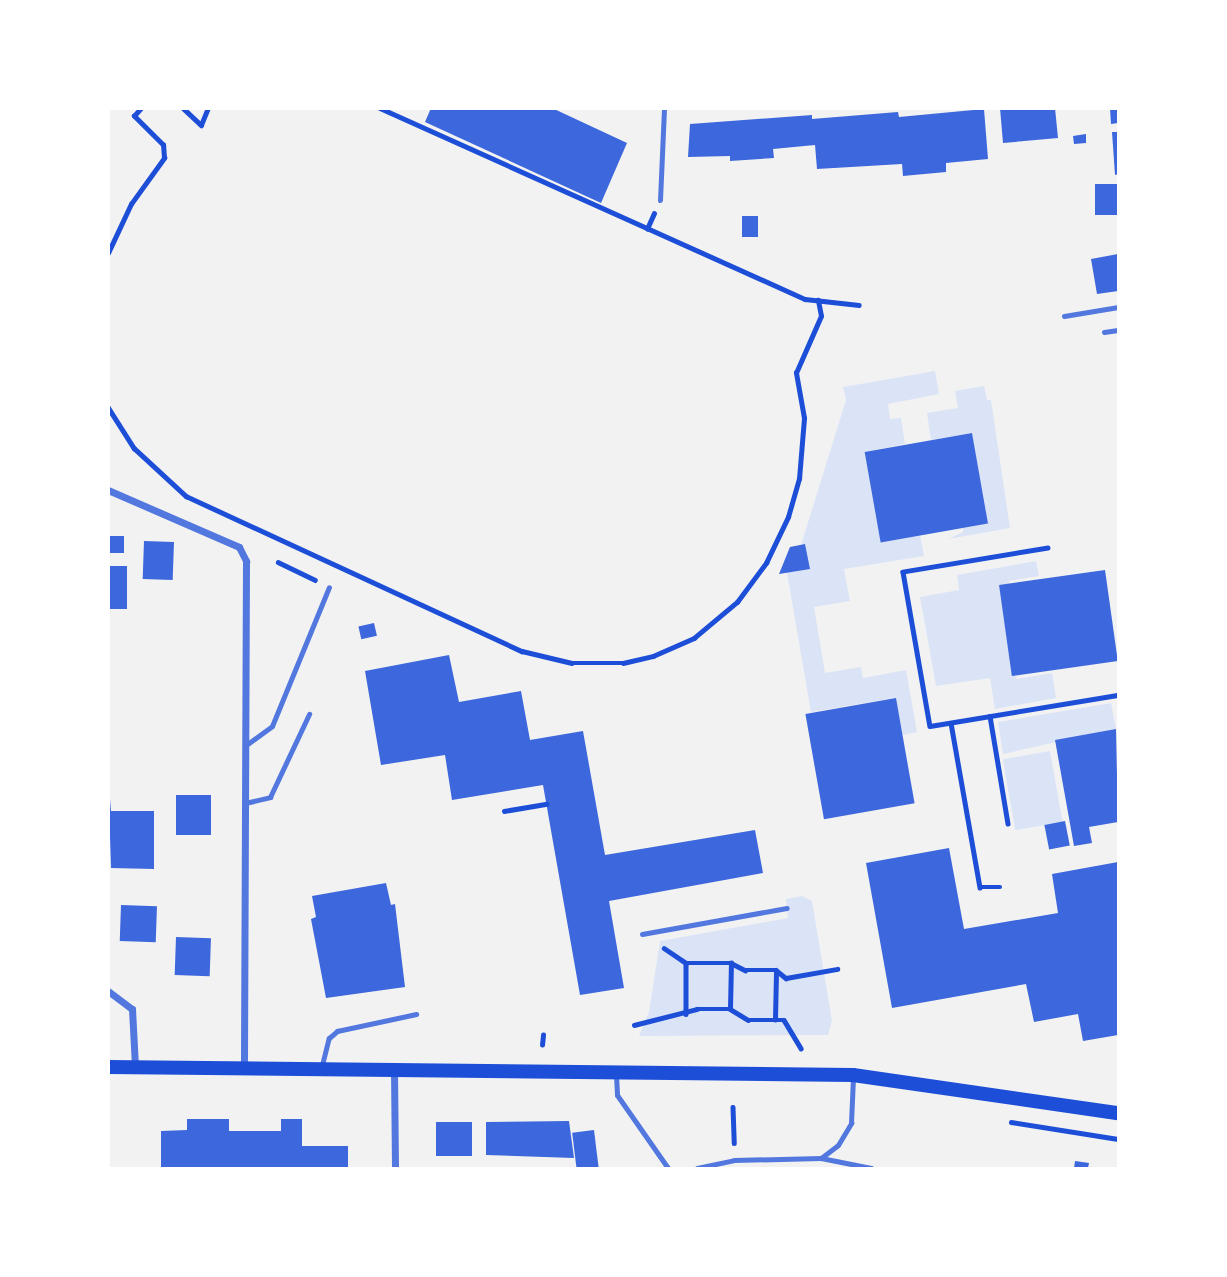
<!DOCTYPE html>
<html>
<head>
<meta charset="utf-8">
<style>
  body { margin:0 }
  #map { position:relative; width:1227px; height:1277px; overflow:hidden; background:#f2f2f2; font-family:"Libre Baskerville",serif }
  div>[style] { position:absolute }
  .green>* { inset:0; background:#dbe4f7; transform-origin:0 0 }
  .building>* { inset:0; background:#3d67dc; transform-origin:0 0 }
  .path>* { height:4.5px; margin:-2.25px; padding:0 2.25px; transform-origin:2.25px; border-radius:2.25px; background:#1d4ed8 }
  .service>* { height:5px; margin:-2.5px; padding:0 2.5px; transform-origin:2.5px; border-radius:2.5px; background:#5277de }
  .minor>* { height:7px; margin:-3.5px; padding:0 3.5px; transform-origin:3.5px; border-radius:3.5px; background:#5277de }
  .secondary>* { height:14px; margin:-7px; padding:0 7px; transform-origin:7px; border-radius:7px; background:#1d4ed8 }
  span { translate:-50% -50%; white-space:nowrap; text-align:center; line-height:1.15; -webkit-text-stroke:5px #fff; paint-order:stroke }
  .frame { position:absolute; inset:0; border:110px solid #fff; pointer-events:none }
</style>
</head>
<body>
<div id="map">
  <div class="green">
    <i style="clip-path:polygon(935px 371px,939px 394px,888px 404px,890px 419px,901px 418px,905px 444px,865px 452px,882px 542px,920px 535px,924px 556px,844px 569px,850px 601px,814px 607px,825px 673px,861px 667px,863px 678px,906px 670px,917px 732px,903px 735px,895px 698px,811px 712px,787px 573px,801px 545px,846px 400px,843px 387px)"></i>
    <i style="clip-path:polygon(984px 386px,987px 400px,991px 400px,1010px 528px,948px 539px,963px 532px,963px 528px,987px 524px,972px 433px,931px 440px,927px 413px,958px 408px,955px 391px)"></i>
    <i style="clip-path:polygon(1036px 561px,1039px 576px,1009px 581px,1009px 586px,1000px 588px,1016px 679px,1052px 673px,1056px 698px,995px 709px,990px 678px,936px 686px,920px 597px,959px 590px,957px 575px)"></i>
    <i style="clip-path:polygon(1111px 703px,1116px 729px,1003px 754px,998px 722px)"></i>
    <i style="left:1050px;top:751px;width:72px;height:48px;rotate:80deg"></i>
    <i style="clip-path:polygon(802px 896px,812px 901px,832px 1021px,828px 1035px,639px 1036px,649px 1012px,660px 941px,788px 918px,786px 899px)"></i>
  </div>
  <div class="building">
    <i style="clip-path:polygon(431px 108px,552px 108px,627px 143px,601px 203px,425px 122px)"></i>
    <i style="clip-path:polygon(1000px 108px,1055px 108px,1058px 138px,1003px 143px)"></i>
    <i style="clip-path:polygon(1110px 108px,1118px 108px,1118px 123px,1111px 124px)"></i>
    <i style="clip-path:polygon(984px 109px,988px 159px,946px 163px,946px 172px,903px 176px,902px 164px,817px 169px,815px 145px,773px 149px,774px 158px,730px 161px,730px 156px,688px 157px,690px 124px,812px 115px,812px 119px,898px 112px,899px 117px)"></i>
    <i style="clip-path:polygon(1112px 132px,1118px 132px,1118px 174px,1115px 175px)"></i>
    <i style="clip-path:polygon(1086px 134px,1086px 143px,1074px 144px,1073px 136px)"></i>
    <i style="left:1118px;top:184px;width:31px;height:23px;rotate:90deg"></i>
    <i style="left:742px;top:216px;width:16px;height:21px"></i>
    <i style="clip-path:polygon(1118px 254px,1118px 291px,1097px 294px,1091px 259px)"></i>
    <i style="left:972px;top:433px;width:92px;height:109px;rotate:80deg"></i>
    <i style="left:108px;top:536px;width:16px;height:17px"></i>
    <i style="left:144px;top:541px;width:30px;height:38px;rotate:2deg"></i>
    <i style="clip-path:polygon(805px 544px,810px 569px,779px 574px,790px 547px)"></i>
    <i style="left:108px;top:566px;width:19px;height:43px"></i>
    <i style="left:1105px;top:570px;width:92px;height:107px;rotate:82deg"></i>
    <i style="left:374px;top:623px;width:13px;height:16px;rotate:77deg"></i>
    <i style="clip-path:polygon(449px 655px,459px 702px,521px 691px,530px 740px,583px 731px,605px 855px,755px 830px,763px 873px,609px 901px,624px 988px,580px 995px,543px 785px,452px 800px,445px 755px,381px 765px,365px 671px)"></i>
    <i style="left:896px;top:698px;width:107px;height:92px;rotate:80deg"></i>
    <i style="clip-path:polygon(1116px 729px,1118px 822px,1089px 827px,1092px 843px,1074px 846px,1055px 740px)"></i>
    <i style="clip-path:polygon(108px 775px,111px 811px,154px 811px,154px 869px,111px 868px)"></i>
    <i style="left:176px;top:795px;width:35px;height:40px"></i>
    <i style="left:1065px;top:821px;width:25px;height:21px;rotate:79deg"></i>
    <i style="clip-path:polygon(949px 848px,964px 929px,1058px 913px,1052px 874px,1118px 862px,1118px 1035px,1083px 1041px,1078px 1014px,1034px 1022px,1026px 984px,892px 1008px,866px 863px)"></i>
    <i style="clip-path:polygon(386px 883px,391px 905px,395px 904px,405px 987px,326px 998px,311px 919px,316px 917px,312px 896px)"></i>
    <i style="left:121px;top:905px;width:36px;height:36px;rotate:2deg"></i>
    <i style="left:176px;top:937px;width:35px;height:38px;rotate:2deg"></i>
    <i style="clip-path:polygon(187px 1119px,229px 1119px,229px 1131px,281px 1131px,281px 1119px,302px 1119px,302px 1146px,348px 1146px,348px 1168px,161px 1168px,161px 1131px,187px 1130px)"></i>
    <i style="clip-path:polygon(569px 1121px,574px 1158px,486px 1155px,486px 1122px)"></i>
    <i style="left:436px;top:1122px;width:36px;height:34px"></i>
    <i style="left:594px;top:1130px;width:38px;height:22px;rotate:83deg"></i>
    <i style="clip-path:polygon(1075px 1161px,1089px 1163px,1088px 1168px,1074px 1168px)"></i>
  </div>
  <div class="path">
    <i style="left:183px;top:108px;width:25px;rotate:43deg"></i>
    <i style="left:201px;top:125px;width:18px;rotate:-68deg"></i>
    <i style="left:380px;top:108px;width:466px;rotate:24.2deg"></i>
    <i style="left:805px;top:299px;width:54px;rotate:6.3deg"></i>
    <i style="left:647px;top:229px;width:17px;rotate:-66deg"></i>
    <i style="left:108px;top:253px;width:54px;rotate:-64.9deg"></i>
    <i style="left:131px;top:204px;width:57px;rotate:-54.3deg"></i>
    <i style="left:164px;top:158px;width:13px;rotate:-94deg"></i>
    <i style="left:163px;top:145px;width:41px;rotate:-135deg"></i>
    <i style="left:134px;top:116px;width:11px;rotate:-49deg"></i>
    <i style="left:108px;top:407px;width:49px;rotate:57.6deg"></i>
    <i style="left:134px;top:448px;width:71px;rotate:42.7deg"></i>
    <i style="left:186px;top:496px;width:370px;rotate:24.8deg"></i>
    <i style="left:522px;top:651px;width:51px;rotate:13.5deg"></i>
    <i style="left:572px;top:663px;width:51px"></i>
    <i style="left:623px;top:663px;width:31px;rotate:-13deg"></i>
    <i style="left:653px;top:656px;width:45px;rotate:-23.7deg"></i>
    <i style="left:694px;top:638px;width:56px;rotate:-39.9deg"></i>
    <i style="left:737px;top:602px;width:49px;rotate:-53.4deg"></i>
    <i style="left:766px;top:563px;width:51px;rotate:-64.4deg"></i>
    <i style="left:788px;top:517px;width:40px;rotate:-74deg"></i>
    <i style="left:799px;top:479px;width:61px;rotate:-85.3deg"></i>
    <i style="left:804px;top:418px;width:46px;rotate:-100.1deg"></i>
    <i style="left:796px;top:373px;width:62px;rotate:-66.3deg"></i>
    <i style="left:821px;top:316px;width:16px;rotate:-101deg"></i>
    <i style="left:1048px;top:548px;width:147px;rotate:170.6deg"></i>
    <i style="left:903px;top:572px;width:156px;rotate:80.1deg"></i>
    <i style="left:930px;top:726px;width:191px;rotate:-9.4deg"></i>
    <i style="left:278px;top:562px;width:41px;rotate:25.9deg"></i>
    <i style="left:990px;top:716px;width:109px;rotate:80.5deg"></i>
    <i style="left:951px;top:723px;width:167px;rotate:80deg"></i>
    <i style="left:980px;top:887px;width:20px"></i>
    <i style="left:504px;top:811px;width:43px;rotate:-9.5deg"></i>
    <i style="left:664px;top:948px;width:27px;rotate:34deg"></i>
    <i style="left:686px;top:963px;width:45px"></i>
    <i style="left:731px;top:963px;width:16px;rotate:27deg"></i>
    <i style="left:745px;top:970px;width:31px"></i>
    <i style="left:776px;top:970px;width:13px;rotate:39deg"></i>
    <i style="left:786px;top:978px;width:52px;rotate:-10deg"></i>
    <i style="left:686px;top:963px;width:51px;rotate:90deg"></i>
    <i style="left:730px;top:1009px;width:46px;rotate:-88.8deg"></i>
    <i style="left:775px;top:1020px;width:49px;rotate:-88.8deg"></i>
    <i style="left:634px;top:1025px;width:65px;rotate:-14.3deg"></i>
    <i style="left:697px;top:1009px;width:33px"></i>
    <i style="left:730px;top:1009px;width:21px;rotate:31deg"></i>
    <i style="left:748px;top:1020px;width:36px"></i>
    <i style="left:784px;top:1020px;width:33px;rotate:59deg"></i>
    <i style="left:542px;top:1045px;width:10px;rotate:-84deg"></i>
    <i style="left:733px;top:1107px;width:36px;rotate:88deg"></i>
    <i style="left:1011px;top:1122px;width:108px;rotate:9deg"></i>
  </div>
  <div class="service">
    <i style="left:660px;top:200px;width:92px;rotate:-87.5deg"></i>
    <i style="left:1064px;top:316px;width:55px;rotate:-9.5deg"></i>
    <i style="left:1104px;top:332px;width:14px;rotate:-8deg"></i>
    <i style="left:246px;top:745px;width:32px;rotate:-36deg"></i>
    <i style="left:272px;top:726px;width:150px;rotate:-67.7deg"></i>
    <i style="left:245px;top:803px;width:26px;rotate:-13deg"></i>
    <i style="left:270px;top:797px;width:92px;rotate:-64.8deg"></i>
    <i style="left:642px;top:934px;width:147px;rotate:-10.2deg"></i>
    <i style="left:321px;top:1069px;width:32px;rotate:-76deg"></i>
    <i style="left:329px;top:1038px;width:11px;rotate:-41deg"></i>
    <i style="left:337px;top:1031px;width:81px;rotate:-12.1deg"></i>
    <i style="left:616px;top:1075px;width:20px;rotate:87deg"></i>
    <i style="left:617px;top:1095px;width:89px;rotate:55.1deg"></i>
    <i style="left:821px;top:1158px;width:51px;rotate:11.3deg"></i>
    <i style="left:697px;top:1168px;width:38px;rotate:-12deg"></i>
    <i style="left:734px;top:1160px;width:87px;rotate:-1.3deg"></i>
    <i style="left:821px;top:1158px;width:21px;rotate:-37deg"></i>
    <i style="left:838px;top:1145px;width:26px;rotate:-59deg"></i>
    <i style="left:851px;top:1123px;width:46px;rotate:-87.5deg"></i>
  </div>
  <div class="minor">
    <i style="left:108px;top:490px;width:143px;rotate:23.5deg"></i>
    <i style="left:239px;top:547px;width:16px;rotate:63deg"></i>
    <i style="left:246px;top:561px;width:507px;rotate:90.23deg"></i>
    <i style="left:108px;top:991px;width:30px;rotate:37deg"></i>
    <i style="left:132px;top:1009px;width:58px;rotate:87deg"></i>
    <i style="left:394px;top:1070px;width:98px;rotate:89.4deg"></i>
  </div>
  <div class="secondary">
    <i style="left:108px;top:1067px;width:745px;rotate:0.62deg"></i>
    <i style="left:853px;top:1075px;width:268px;rotate:8.2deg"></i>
  </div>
  <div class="frame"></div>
</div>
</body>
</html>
